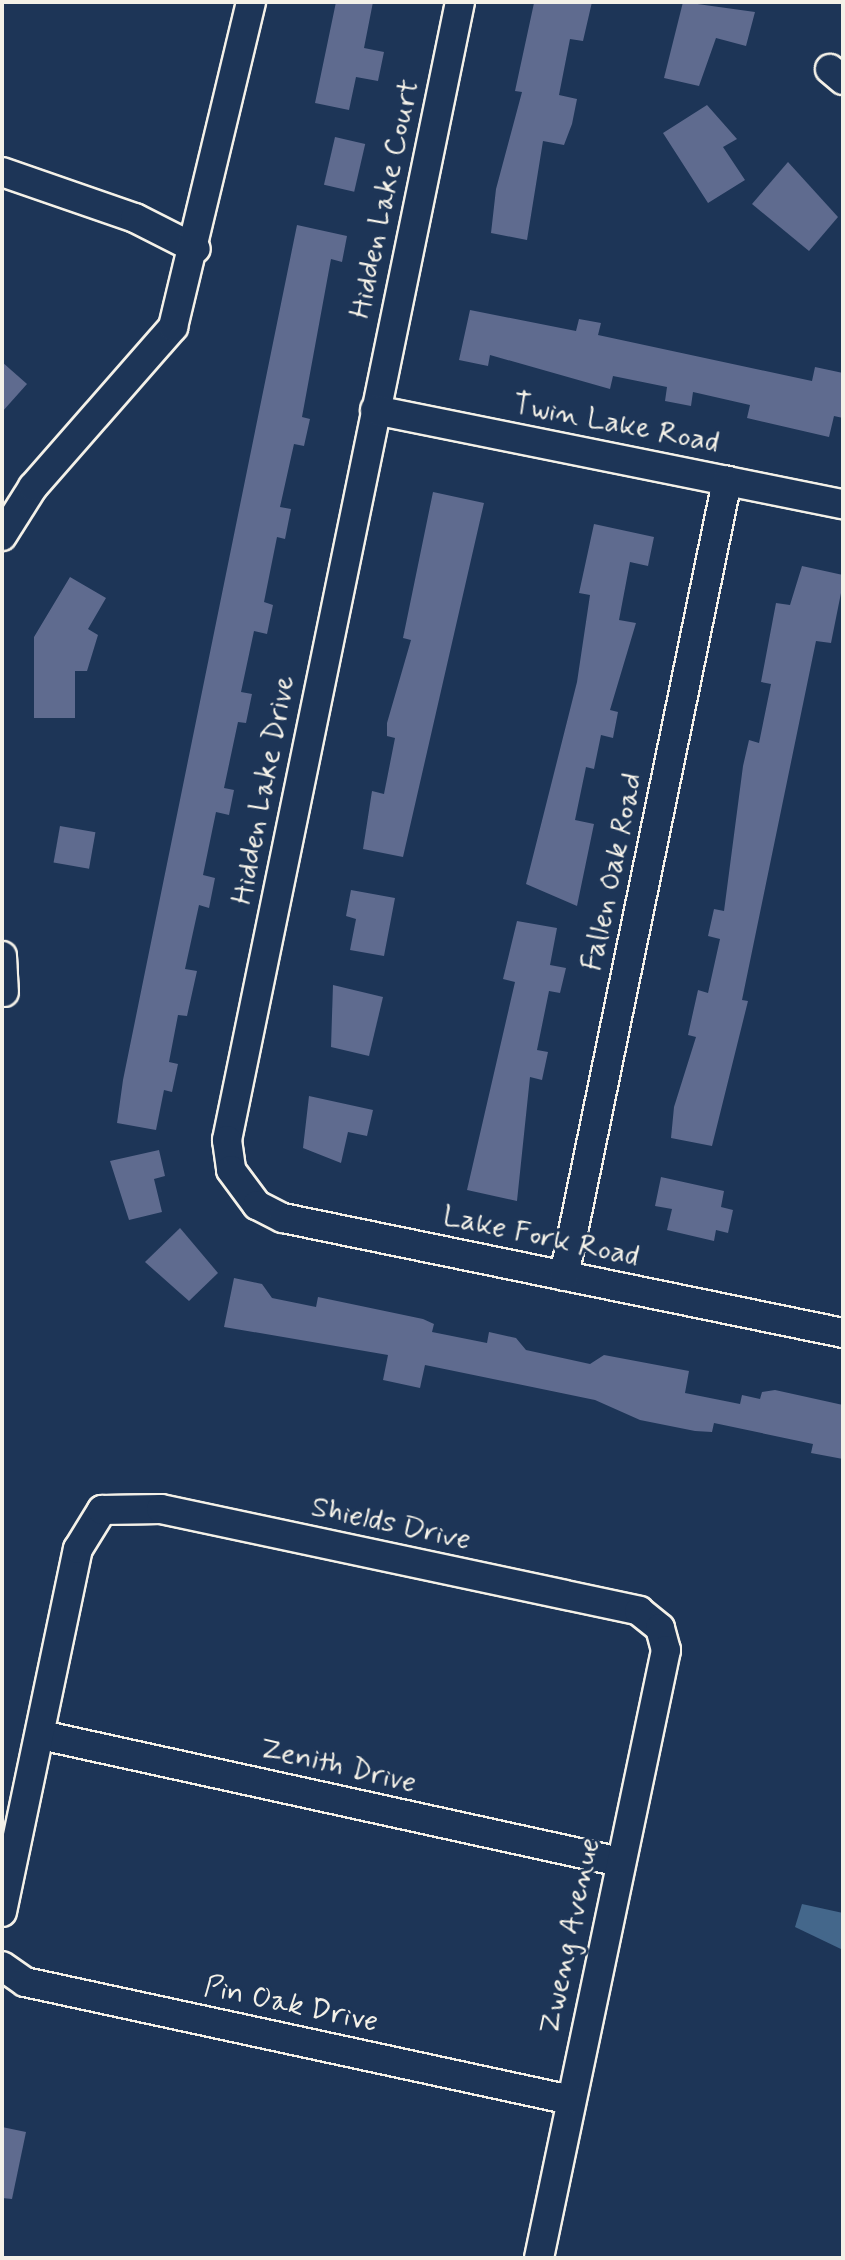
<!DOCTYPE html>
<html>
<head>
<meta charset="utf-8">
<style>
  body { margin:0 }
  #map { position:relative; width:845px; height:2260px; overflow:hidden; background:#1d3557; font-family:Mynerve,sans-serif }
  div>[style] { position:absolute }
  .water>* { inset:0; background:#44678b }
  .building>* { inset:0; background:#5f6b8f; transform-origin:0 0 }
  .roads { filter:drop-shadow(2px 0 #f4f1e8) drop-shadow(-2px 0 #f4f1e8) drop-shadow(0 2px #f4f1e8) drop-shadow(0 -2px #f4f1e8) }
  .minor>* { height:28px; margin:-14px; padding:0 14px; transform-origin:14px; border-radius:14px; background:#1d3557 }
  span { translate:-50% -50%; white-space:nowrap; text-align:center; line-height:1.15; -webkit-text-stroke:6px #1d3557; paint-order:stroke }
  .street-label { font-size:30px; color:#f4f1e8 }
  .frame { position:absolute; inset:0; border:4px solid #f4f1e8; pointer-events:none }
</style>
</head>
<body>
<div id="map">
  <div class="water">
    <i style="clip-path:polygon(802px 1904px,843px 1913px,843px 1950px,795px 1927px)"></i>
  </div>
  <div class="building">
    <i style="clip-path:polygon(336px 2px,373px 2px,364px 48px,384px 52px,378px 81px,356px 77px,349px 110px,315px 103px)"></i>
    <i style="clip-path:polygon(551px 2px,592px 2px,583px 41px,570px 39px,559px 95px,577px 99px,572px 124px,564px 145px,543px 141px,527px 240px,491px 233px,496px 189px,522px 92px,515px 91px,534px 3px)"></i>
    <i style="clip-path:polygon(683px 2px,755px 12px,746px 46px,716px 38px,699px 86px,664px 78px)"></i>
    <i style="clip-path:polygon(707px 105px,737px 139px,723px 147px,745px 180px,708px 203px,663px 133px)"></i>
    <i style="left:335px;top:137px;width:31px;height:49px;rotate:13deg"></i>
    <i style="clip-path:polygon(788px 162px,838px 217px,809px 251px,752px 204px)"></i>
    <i style="clip-path:polygon(297px 225px,347px 236px,342px 262px,331px 259px,302px 417px,310px 419px,304px 446px,294px 444px,280px 507px,291px 509px,285px 539px,277px 537px,264px 602px,273px 605px,267px 634px,254px 631px,241px 692px,252px 694px,246px 723px,238px 722px,224px 788px,234px 790px,229px 815px,216px 812px,203px 875px,215px 878px,209px 908px,199px 905px,185px 969px,197px 971px,187px 1016px,178px 1015px,169px 1062px,178px 1064px,172px 1092px,164px 1090px,156px 1130px,117px 1123px,123px 1080px)"></i>
    <i style="clip-path:polygon(470px 310px,576px 331px,579px 319px,601px 323px,598px 335px,812px 381px,815px 367px,843px 373px,843px 418px,834px 416px,829px 437px,747px 418px,750px 405px,693px 392px,691px 406px,665px 401px,667px 387px,613px 376px,610px 389px,490px 355px,488px 366px,459px 360px)"></i>
    <i style="clip-path:polygon(2px 362px,27px 384px,2px 412px)"></i>
    <i style="clip-path:polygon(433px 492px,484px 503px,403px 857px,363px 849px,372px 791px,384px 794px,395px 738px,387px 736px,387px 723px,411px 640px,403px 638px)"></i>
    <i style="clip-path:polygon(594px 524px,654px 537px,648px 566px,630px 562px,619px 620px,636px 623px,610px 710px,618px 712px,613px 738px,601px 735px,594px 769px,586px 767px,575px 820px,594px 824px,577px 906px,526px 884px,577px 682px,590px 595px,579px 593px)"></i>
    <i style="clip-path:polygon(802px 566px,843px 575px,843px 583px,831px 643px,816px 641px,742px 1000px,748px 1001px,712px 1146px,671px 1138px,674px 1107px,696px 1037px,688px 1035px,698px 990px,708px 993px,720px 939px,708px 936px,714px 909px,724px 911px,743px 766px,749px 740px,759px 743px,771px 684px,761px 682px,776px 603px,790px 605px)"></i>
    <i style="clip-path:polygon(70px 577px,106px 598px,88px 629px,98px 635px,87px 671px,75px 671px,75px 718px,34px 718px,34px 637px)"></i>
    <i style="left:60px;top:826px;width:36px;height:37px;rotate:10deg"></i>
    <i style="clip-path:polygon(351px 890px,395px 898px,384px 956px,350px 950px,356px 919px,346px 916px)"></i>
    <i style="clip-path:polygon(517px 921px,557px 928px,550px 965px,566px 968px,560px 993px,549px 991px,537px 1050px,548px 1052px,542px 1080px,530px 1077px,517px 1201px,467px 1190px,515px 982px,503px 979px)"></i>
    <i style="clip-path:polygon(333px 985px,383px 997px,369px 1056px,331px 1047px)"></i>
    <i style="clip-path:polygon(309px 1096px,373px 1110px,367px 1136px,348px 1132px,341px 1163px,303px 1148px)"></i>
    <i style="clip-path:polygon(159px 1150px,165px 1176px,154px 1179px,162px 1212px,129px 1220px,110px 1161px)"></i>
    <i style="clip-path:polygon(661px 1177px,724px 1191px,721px 1207px,733px 1210px,728px 1233px,716px 1230px,714px 1241px,667px 1230px,672px 1209px,655px 1206px)"></i>
    <i style="clip-path:polygon(180px 1228px,218px 1273px,189px 1301px,145px 1262px)"></i>
    <i style="clip-path:polygon(234px 1278px,262px 1284px,272px 1298px,316px 1307px,318px 1297px,423px 1319px,434px 1324px,432px 1332px,487px 1343px,489px 1332px,516px 1338px,526px 1350px,590px 1364px,604px 1355px,689px 1371px,685px 1393px,740px 1404px,742px 1395px,760px 1399px,762px 1392px,775px 1390px,843px 1405px,843px 1459px,811px 1453px,813px 1444px,714px 1423px,712px 1432px,695px 1431px,640px 1420px,595px 1400px,425px 1365px,420px 1388px,383px 1380px,388px 1355px,224px 1327px)"></i>
    <i style="clip-path:polygon(2px 2127px,26px 2132px,12px 2199px,2px 2198px)"></i>
  </div>
  <div class="roads">
    <div class="minor">
      <i style="left:460px;top:2px;width:1162px;rotate:101.57deg"></i>
      <i style="left:227px;top:1140px;width:30px;rotate:82deg"></i>
      <i style="left:231px;top:1170px;width:44px;rotate:53.4deg"></i>
      <i style="left:257px;top:1205px;width:29px;rotate:27deg"></i>
      <i style="left:283px;top:1218px;width:572px;rotate:11.6deg"></i>
      <i style="left:830px;top:69px;width:17px;rotate:40deg"></i>
      <i style="left:2px;top:172px;width:141px;rotate:19.1deg"></i>
      <i style="left:135px;top:218px;width:68px;rotate:26.9deg"></i>
      <i style="left:375px;top:410px;width:477px;rotate:11.4deg"></i>
      <i style="left:2px;top:536px;width:58px;rotate:-57.7deg"></i>
      <i style="left:33px;top:487px;width:213px;rotate:-48.8deg"></i>
      <i style="left:173px;top:327px;width:334px;rotate:-76.5deg"></i>
      <i style="left:2px;top:956px;width:36px;rotate:87deg"></i>
      <i style="left:564px;top:1276px;width:812px;rotate:-78.41deg"></i>
      <i style="left:41px;top:1735px;width:593px;rotate:12.37deg"></i>
      <i style="left:2px;top:1912px;width:371px;rotate:-78.2deg"></i>
      <i style="left:78px;top:1549px;width:46px;rotate:-58.4deg"></i>
      <i style="left:102px;top:1510px;width:59px;rotate:-1deg"></i>
      <i style="left:161px;top:1509px;width:489px;rotate:12deg"></i>
      <i style="left:639px;top:1611px;width:27px;rotate:39deg"></i>
      <i style="left:660px;top:1628px;width:23px;rotate:75deg"></i>
      <i style="left:666px;top:1650px;width:621px;rotate:101.8deg"></i>
      <i style="left:2px;top:1966px;width:28px;rotate:35deg"></i>
      <i style="left:25px;top:1982px;width:559px;rotate:12.2deg"></i>
    </div>
  </div>
  <div class="street-label">
    <span style="left:385px;top:199px;rotate:-78deg">Hidden Lake Court</span>
    <span style="left:616px;top:424px;rotate:11deg">Twin Lake Road</span>
    <span style="left:264px;top:790px;rotate:-79deg">Hidden Lake Drive</span>
    <span style="left:613px;top:872px;rotate:-78deg">Fallen Oak Road</span>
    <span style="left:541px;top:1237px;rotate:12deg">Lake Fork Road</span>
    <span style="left:391px;top:1524px;rotate:12deg">Shields Drive</span>
    <span style="left:338px;top:1766px;rotate:13deg">Zenith Drive</span>
    <span style="left:570px;top:1936px;rotate:-78deg">Zweng Avenue</span>
    <span style="left:291px;top:2005px;rotate:12deg">Pin Oak Drive</span>
  </div>
  <div class="frame"></div>
</div>
</body>
</html>
